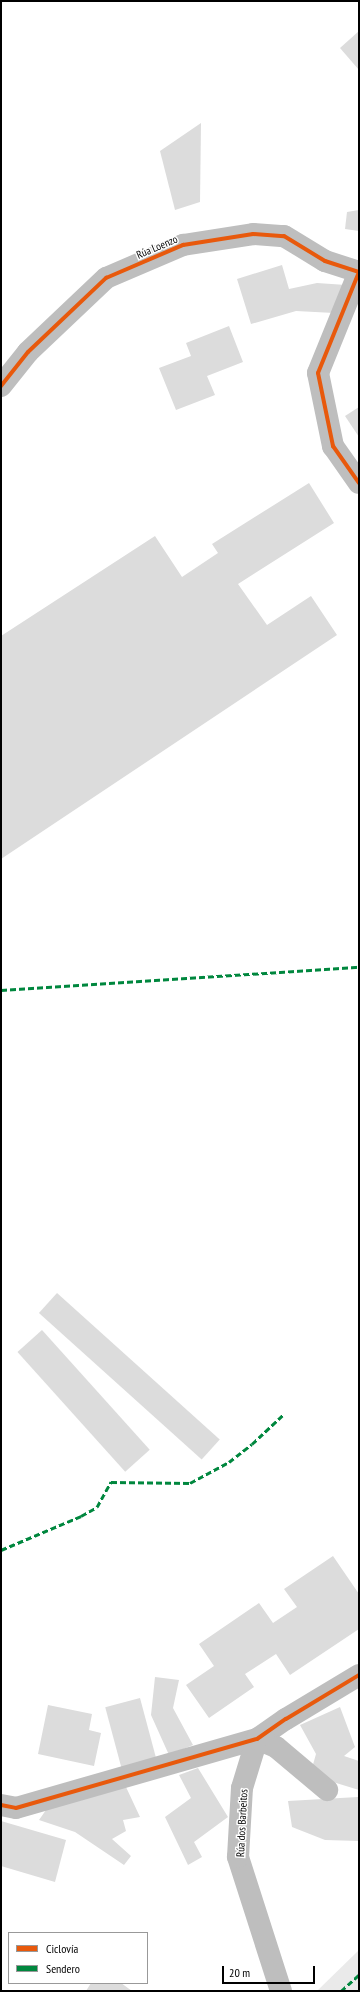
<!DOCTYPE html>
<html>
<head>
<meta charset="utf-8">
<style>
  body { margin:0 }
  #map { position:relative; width:360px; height:1992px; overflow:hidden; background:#fff; font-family:"PT Sans Narrow",sans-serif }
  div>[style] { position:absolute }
  .green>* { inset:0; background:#eaeaea }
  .building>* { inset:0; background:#dcdcdc; transform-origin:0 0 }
  .minor>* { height:22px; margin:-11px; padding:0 11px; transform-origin:11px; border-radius:11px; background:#bebebe }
  .quiet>* { height:3px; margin-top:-1.5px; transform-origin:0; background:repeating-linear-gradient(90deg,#00873e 0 6px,transparent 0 9px) }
  .cycleway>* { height:4px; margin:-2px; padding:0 2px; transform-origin:2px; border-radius:2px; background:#e8590c }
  span { translate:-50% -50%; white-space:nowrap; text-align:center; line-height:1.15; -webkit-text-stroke:3px #fff; paint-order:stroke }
  .street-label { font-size:11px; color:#000 }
  .frame { position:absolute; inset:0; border:2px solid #000; pointer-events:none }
  .legend { position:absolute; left:8px; top:1932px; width:140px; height:52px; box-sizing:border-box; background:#fff; border:1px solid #999; margin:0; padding:5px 7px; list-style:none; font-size:12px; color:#000 }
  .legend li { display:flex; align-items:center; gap:8px; height:20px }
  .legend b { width:20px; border:1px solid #999 }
  .scale { position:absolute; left:222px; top:1966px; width:93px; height:18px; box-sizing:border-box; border:2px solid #000; border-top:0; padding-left:5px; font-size:12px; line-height:14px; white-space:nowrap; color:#000; -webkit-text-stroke:3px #fff; paint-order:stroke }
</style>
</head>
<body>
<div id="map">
  <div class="green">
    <i style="clip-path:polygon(359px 1950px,359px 1991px,317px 1991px)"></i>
  </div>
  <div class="building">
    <i style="clip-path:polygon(359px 31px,359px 70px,340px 48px)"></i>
    <i style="clip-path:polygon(201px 123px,200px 202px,175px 210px,160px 151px)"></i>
    <i style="clip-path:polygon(359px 210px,359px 231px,345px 229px,347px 212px)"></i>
    <i style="clip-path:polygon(282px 265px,289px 289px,317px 283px,346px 285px,334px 313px,296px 311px,251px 324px,237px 279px)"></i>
    <i style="clip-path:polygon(229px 326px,243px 362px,207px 376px,215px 395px,176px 410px,159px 368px,191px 356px,186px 343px)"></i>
    <i style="clip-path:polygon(359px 407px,359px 437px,345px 416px)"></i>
    <i style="clip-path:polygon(309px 483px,334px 523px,238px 584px,267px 625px,311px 596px,337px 635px,1px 859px,1px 636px,155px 536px,182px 577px,218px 553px,212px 544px)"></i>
    <i style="left:57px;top:1293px;width:219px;height:27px;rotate:42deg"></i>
    <i style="left:42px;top:1330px;width:161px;height:33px;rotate:48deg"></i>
    <i style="clip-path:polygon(333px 1556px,359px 1594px,359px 1629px,290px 1675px,276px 1654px,245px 1674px,254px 1687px,209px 1718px,186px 1685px,214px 1666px,199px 1644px,259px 1603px,273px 1623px,297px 1607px,284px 1589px)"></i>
    <i style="clip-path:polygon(155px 1677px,179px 1680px,173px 1708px,193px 1745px,169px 1755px,151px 1715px)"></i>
    <i style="left:140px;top:1698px;width:62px;height:36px;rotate:75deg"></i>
    <i style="clip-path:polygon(48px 1705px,92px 1714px,89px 1730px,101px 1733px,94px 1766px,38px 1754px)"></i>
    <i style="clip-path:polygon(340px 1707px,355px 1747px,344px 1756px,359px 1761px,359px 1790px,333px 1782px,312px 1768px,316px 1754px,300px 1725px)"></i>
    <i style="clip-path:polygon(198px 1768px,228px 1817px,194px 1842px,202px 1857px,188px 1865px,165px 1817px,191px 1798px,179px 1775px)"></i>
    <i style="clip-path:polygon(126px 1787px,140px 1817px,123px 1820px,126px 1831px,112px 1839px,131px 1856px,124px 1865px,75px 1832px,39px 1820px,46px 1810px)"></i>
    <i style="clip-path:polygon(358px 1797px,359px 1841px,325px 1840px,292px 1827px,288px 1801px)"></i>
    <i style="clip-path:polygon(1px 1821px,66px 1840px,55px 1882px,1px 1866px)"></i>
    <i style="clip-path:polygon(91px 1983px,121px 1983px,132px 1991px,86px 1991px)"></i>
  </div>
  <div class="minor">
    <i style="left:359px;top:272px;width:109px;rotate:112.1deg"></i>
    <i style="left:318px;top:373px;width:75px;rotate:78.4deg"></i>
    <i style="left:333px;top:446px;width:45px;rotate:54.9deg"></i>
    <i style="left:1px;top:386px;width:43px;rotate:-51.5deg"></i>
    <i style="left:28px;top:352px;width:108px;rotate:-43.5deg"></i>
    <i style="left:106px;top:278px;width:84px;rotate:-23.2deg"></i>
    <i style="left:183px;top:245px;width:71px;rotate:-8.9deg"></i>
    <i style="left:253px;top:234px;width:31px;rotate:4deg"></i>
    <i style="left:284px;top:236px;width:48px;rotate:31.4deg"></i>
    <i style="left:325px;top:261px;width:36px;rotate:18deg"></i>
    <i style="left:1px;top:1805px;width:15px;rotate:11deg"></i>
    <i style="left:16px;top:1808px;width:251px;rotate:-16deg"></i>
    <i style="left:257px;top:1739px;width:35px;rotate:-35deg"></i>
    <i style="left:286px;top:1719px;width:85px;rotate:-31.1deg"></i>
    <i style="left:281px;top:1991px;width:141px;rotate:-107.8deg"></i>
    <i style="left:238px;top:1857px;width:69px;rotate:-86.7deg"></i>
    <i style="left:242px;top:1788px;width:51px;rotate:-73deg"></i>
    <i style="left:257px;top:1739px;width:21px;rotate:23deg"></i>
    <i style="left:276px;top:1747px;width:67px;rotate:40.1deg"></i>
  </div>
  <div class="quiet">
    <i style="left:1px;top:990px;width:359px;rotate:-3.7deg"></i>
    <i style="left:1px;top:1550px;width:87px;rotate:-23deg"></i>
    <i style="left:81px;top:1516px;width:18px;rotate:-29deg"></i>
    <i style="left:97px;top:1507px;width:29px;rotate:-61deg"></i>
    <i style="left:111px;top:1482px;width:79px;rotate:0.7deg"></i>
    <i style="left:190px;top:1483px;width:44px;rotate:-28.3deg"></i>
    <i style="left:229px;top:1462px;width:29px;rotate:-38deg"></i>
    <i style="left:252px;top:1444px;width:44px;rotate:-43.2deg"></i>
    <i style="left:341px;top:1991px;width:24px;rotate:-42deg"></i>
  </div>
  <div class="cycleway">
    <i style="left:359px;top:272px;width:109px;rotate:112.1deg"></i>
    <i style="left:318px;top:373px;width:75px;rotate:78.4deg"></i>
    <i style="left:333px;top:446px;width:45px;rotate:54.9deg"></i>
    <i style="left:1px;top:386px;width:43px;rotate:-51.5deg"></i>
    <i style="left:28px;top:352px;width:108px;rotate:-43.5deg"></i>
    <i style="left:106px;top:278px;width:84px;rotate:-23.2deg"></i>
    <i style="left:183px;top:245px;width:71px;rotate:-8.9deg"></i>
    <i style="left:253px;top:234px;width:31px;rotate:4deg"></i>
    <i style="left:284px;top:236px;width:48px;rotate:31.4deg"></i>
    <i style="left:325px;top:261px;width:36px;rotate:18deg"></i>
    <i style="left:1px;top:1805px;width:15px;rotate:11deg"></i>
    <i style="left:16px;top:1808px;width:251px;rotate:-16deg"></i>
    <i style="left:257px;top:1739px;width:35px;rotate:-35deg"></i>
    <i style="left:286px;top:1719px;width:85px;rotate:-31.1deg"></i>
  </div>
  <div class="street-label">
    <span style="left:157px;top:247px;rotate:-23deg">Rúa Loenzo</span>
    <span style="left:242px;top:1823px;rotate:-87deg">Rúa dos Barbeitos</span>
  </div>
  <div class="frame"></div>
  <ul class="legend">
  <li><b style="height:5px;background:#e8590c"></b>Ciclovía</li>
  <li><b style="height:5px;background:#00873e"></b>Sendero</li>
  </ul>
  <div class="scale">20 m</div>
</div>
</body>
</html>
